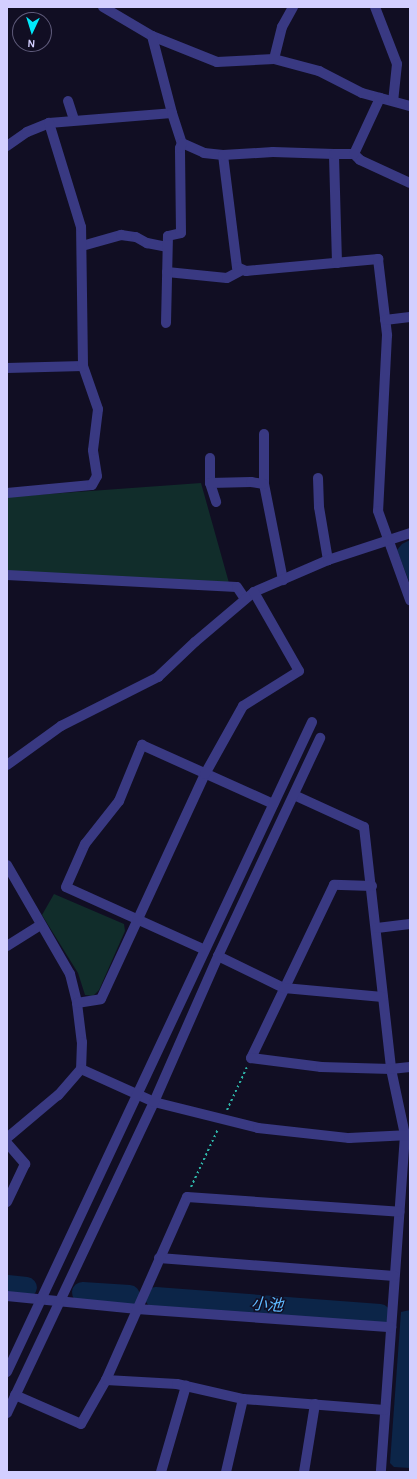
<!DOCTYPE html>
<html>
<head>
<meta charset="utf-8">
<style>
  body { margin:0 }
  #map { position:relative; width:417px; height:1479px; overflow:hidden; background:#110e23; font-family:Karla,"Noto Sans JP",sans-serif }
  div>[style] { position:absolute }
  .green>* { inset:0; background:#112d2b }
  .water>* { inset:0; background:#0c2548 }
  .river>* { height:21px; margin:-10.5px; padding:0 10.5px; transform-origin:10.5px; border-radius:10.5px; background:#0c2548 }
  .path>* { height:2px; margin-top:-1px; transform-origin:0; background:repeating-linear-gradient(90deg,#2eb4a8 0 2px,transparent 0 5px) }
  .minor>* { height:10px; margin:-5px; padding:0 5px; transform-origin:5px; border-radius:5px; background:#393982 }
  span { translate:-50% -50%; white-space:nowrap; text-align:center; line-height:1.15; -webkit-text-stroke:3px #110e23; paint-order:stroke }
  .water-label { font-size:16px; color:#5eb9ff; font-style:italic }
  .frame { position:absolute; inset:0; border:8px solid #d3cfff; pointer-events:none }
  .north { position:absolute; left:12px; top:12px; width:40px; height:40px; box-sizing:border-box; background:#110e23; border:1px solid #5f5b7b; border-radius:50%; rotate:184deg; font-size:11px; font-weight:700; line-height:16px; text-align:center; color:#d3cfff }
  .north::after { content:''; display:block; margin:auto; width:14px; height:18px; background:#00e8fa; clip-path:polygon(50% 0,100% 100%,50% 72%,0 100%) }
</style>
</head>
<body>
<div id="map">
  <div class="green">
    <i style="clip-path:polygon(201px 483px,229px 583px,196px 581px,190px 558px,196px 581px,7px 573px,7px 497px)"></i>
    <i style="clip-path:polygon(54px 894px,124px 924px,125px 931px,99px 990px,93px 996px,85px 995px,78px 973px,42px 915px)"></i>
  </div>
  <div class="water">
    <i style="clip-path:polygon(410px 540px,410px 584px,397px 550px,402px 544px)"></i>
    <i style="clip-path:polygon(410px 1310px,410px 1468px,394px 1467px,390px 1463px,401px 1312px)"></i>
  </div>
  <div class="river">
    <i style="left:7px;top:1285px;width:19px;rotate:6deg"></i>
    <i style="left:82px;top:1292px;width:47px;rotate:3.7deg"></i>
    <i style="left:155px;top:1297px;width:225px;rotate:4.3deg"></i>
  </div>
  <div class="path">
    <i style="left:227px;top:1110px;width:47px;rotate:-65.1deg"></i>
    <i style="left:191px;top:1187px;width:64px;rotate:-65deg"></i>
  </div>
  <div class="minor">
    <i style="left:103px;top:7px;width:57px;rotate:30.6deg"></i>
    <i style="left:152px;top:36px;width:70px;rotate:21.8deg"></i>
    <i style="left:217px;top:62px;width:57px;rotate:-3deg"></i>
    <i style="left:274px;top:59px;width:47px;rotate:14.9deg"></i>
    <i style="left:319px;top:71px;width:48px;rotate:27.1deg"></i>
    <i style="left:362px;top:93px;width:50px;rotate:15.2deg"></i>
    <i style="left:375px;top:7px;width:61px;rotate:68.9deg"></i>
    <i style="left:397px;top:64px;width:36px;rotate:96deg"></i>
    <i style="left:152px;top:36px;width:80px;rotate:75.4deg"></i>
    <i style="left:274px;top:59px;width:33px;rotate:-76deg"></i>
    <i style="left:282px;top:27px;width:23px;rotate:-61deg"></i>
    <i style="left:68px;top:101px;width:19px;rotate:72deg"></i>
    <i style="left:7px;top:146px;width:24px;rotate:-35deg"></i>
    <i style="left:27px;top:132px;width:24px;rotate:-22deg"></i>
    <i style="left:49px;top:123px;width:123px;rotate:-4.6deg"></i>
    <i style="left:172px;top:113px;width:32px;rotate:72deg"></i>
    <i style="left:182px;top:143px;width:24px;rotate:24deg"></i>
    <i style="left:204px;top:153px;width:19px;rotate:6deg"></i>
    <i style="left:223px;top:155px;width:113px;rotate:82.9deg"></i>
    <i style="left:237px;top:267px;width:10px;rotate:24deg"></i>
    <i style="left:246px;top:271px;width:133px;rotate:-5.2deg"></i>
    <i style="left:378px;top:259px;width:77px;rotate:83.2deg"></i>
    <i style="left:387px;top:335px;width:176px;rotate:92.9deg"></i>
    <i style="left:378px;top:511px;width:95px;rotate:70.2deg"></i>
    <i style="left:354px;top:154px;width:8px;rotate:45deg"></i>
    <i style="left:360px;top:160px;width:55px;rotate:24.7deg"></i>
    <i style="left:223px;top:155px;width:50px;rotate:-3.4deg"></i>
    <i style="left:273px;top:152px;width:61px;rotate:1.9deg"></i>
    <i style="left:82px;top:246px;width:41px;rotate:-15.8deg"></i>
    <i style="left:121px;top:235px;width:15px;rotate:8deg"></i>
    <i style="left:136px;top:237px;width:13px;rotate:29deg"></i>
    <i style="left:147px;top:243px;width:20px;rotate:11deg"></i>
    <i style="left:337px;top:263px;width:109px;rotate:-91.6deg"></i>
    <i style="left:334px;top:154px;width:20px"></i>
    <i style="left:354px;top:154px;width:62px;rotate:-65.1deg"></i>
    <i style="left:167px;top:272px;width:60px;rotate:5.7deg"></i>
    <i style="left:227px;top:278px;width:17px;rotate:-28deg"></i>
    <i style="left:385px;top:320px;width:25px;rotate:-7deg"></i>
    <i style="left:166px;top:323px;width:87px;rotate:-88.7deg"></i>
    <i style="left:168px;top:236px;width:13px;rotate:-13deg"></i>
    <i style="left:181px;top:233px;width:85px;rotate:-90.7deg"></i>
    <i style="left:180px;top:148px;width:5px;rotate:-68deg"></i>
    <i style="left:7px;top:368px;width:76px;rotate:-1.5deg"></i>
    <i style="left:264px;top:434px;width:50px;rotate:90deg"></i>
    <i style="left:264px;top:484px;width:98px;rotate:78.8deg"></i>
    <i style="left:210px;top:458px;width:25px;rotate:90deg"></i>
    <i style="left:210px;top:483px;width:20px;rotate:72deg"></i>
    <i style="left:318px;top:478px;width:29px;rotate:88deg"></i>
    <i style="left:319px;top:507px;width:54px;rotate:80.4deg"></i>
    <i style="left:210px;top:483px;width:41px;rotate:-1.4deg"></i>
    <i style="left:251px;top:482px;width:13px;rotate:9deg"></i>
    <i style="left:7px;top:493px;width:85px;rotate:-5.4deg"></i>
    <i style="left:92px;top:485px;width:10px;rotate:-61deg"></i>
    <i style="left:97px;top:476px;width:26px;rotate:-99deg"></i>
    <i style="left:93px;top:450px;width:41px;rotate:-83deg"></i>
    <i style="left:98px;top:409px;width:46px;rotate:-109.2deg"></i>
    <i style="left:83px;top:366px;width:139px;rotate:-90.8deg"></i>
    <i style="left:81px;top:227px;width:109px;rotate:-107.1deg"></i>
    <i style="left:7px;top:575px;width:230px;rotate:3deg"></i>
    <i style="left:237px;top:587px;width:14px;rotate:56deg"></i>
    <i style="left:7px;top:765px;width:67px;rotate:-35.8deg"></i>
    <i style="left:61px;top:726px;width:109px;rotate:-26.8deg"></i>
    <i style="left:158px;top:677px;width:51px;rotate:-43.4deg"></i>
    <i style="left:195px;top:642px;width:77px;rotate:-40.3deg"></i>
    <i style="left:254px;top:592px;width:81px;rotate:-23.4deg"></i>
    <i style="left:328px;top:560px;width:86px;rotate:-18.2deg"></i>
    <i style="left:294px;top:795px;width:77px;rotate:24.6deg"></i>
    <i style="left:364px;top:827px;width:244px;rotate:83.6deg"></i>
    <i style="left:391px;top:1069px;width:67px;rotate:78deg"></i>
    <i style="left:405px;top:1135px;width:338px;rotate:94.1deg"></i>
    <i style="left:7px;top:865px;width:126px;rotate:60deg"></i>
    <i style="left:70px;top:974px;width:30px;rotate:76deg"></i>
    <i style="left:77px;top:1003px;width:39px;rotate:83deg"></i>
    <i style="left:82px;top:1042px;width:27px;rotate:92deg"></i>
    <i style="left:81px;top:1069px;width:35px;rotate:131deg"></i>
    <i style="left:58px;top:1095px;width:67px;rotate:139.9deg"></i>
    <i style="left:372px;top:886px;width:38px;rotate:-178deg"></i>
    <i style="left:334px;top:885px;width:192px;rotate:115.6deg"></i>
    <i style="left:251px;top:1058px;width:71px;rotate:7.3deg"></i>
    <i style="left:321px;top:1067px;width:70px;rotate:1.6deg"></i>
    <i style="left:391px;top:1069px;width:19px;rotate:-6deg"></i>
    <i style="left:377px;top:928px;width:33px;rotate:-7deg"></i>
    <i style="left:7px;top:946px;width:39px;rotate:-32deg"></i>
    <i style="left:203px;top:949px;width:150px;rotate:-155.7deg"></i>
    <i style="left:66px;top:887px;width:47px;rotate:-66.2deg"></i>
    <i style="left:85px;top:844px;width:55px;rotate:-51.7deg"></i>
    <i style="left:119px;top:801px;width:61px;rotate:-67.7deg"></i>
    <i style="left:142px;top:745px;width:144px;rotate:24.2deg"></i>
    <i style="left:218px;top:956px;width:73px;rotate:25.9deg"></i>
    <i style="left:284px;top:988px;width:99px;rotate:5.2deg"></i>
    <i style="left:77px;top:1003px;width:24px;rotate:-9deg"></i>
    <i style="left:101px;top:999px;width:248px;rotate:-65.2deg"></i>
    <i style="left:205px;top:774px;width:78px;rotate:-60.8deg"></i>
    <i style="left:243px;top:706px;width:66px;rotate:-32deg"></i>
    <i style="left:299px;top:671px;width:91px;rotate:-119.7deg"></i>
    <i style="left:81px;top:1069px;width:80px;rotate:24.3deg"></i>
    <i style="left:154px;top:1102px;width:107px;rotate:14deg"></i>
    <i style="left:258px;top:1128px;width:92px;rotate:6.3deg"></i>
    <i style="left:349px;top:1138px;width:61px;rotate:-2.8deg"></i>
    <i style="left:7px;top:1143px;width:28px;rotate:49deg"></i>
    <i style="left:25px;top:1164px;width:42px;rotate:115.3deg"></i>
    <i style="left:159px;top:1258px;width:236px;rotate:4.4deg"></i>
    <i style="left:7px;top:1296px;width:131px;rotate:5.7deg"></i>
    <i style="left:137px;top:1309px;width:255px;rotate:4.1deg"></i>
    <i style="left:7px;top:1372px;width:718px;rotate:-64.86deg"></i>
    <i style="left:106px;top:1380px;width:71px;rotate:3.2deg"></i>
    <i style="left:177px;top:1384px;width:68px;rotate:12.8deg"></i>
    <i style="left:243px;top:1399px;width:142px;rotate:4.4deg"></i>
    <i style="left:15px;top:1395px;width:72px;rotate:23.7deg"></i>
    <i style="left:81px;top:1424px;width:51px;rotate:-60.4deg"></i>
    <i style="left:106px;top:1380px;width:200px;rotate:-66.1deg"></i>
    <i style="left:187px;top:1197px;width:213px;rotate:4deg"></i>
    <i style="left:7px;top:1413px;width:344px;rotate:-64.7deg"></i>
    <i style="left:154px;top:1102px;width:159px;rotate:-66.3deg"></i>
    <i style="left:218px;top:956px;width:241px;rotate:-64.9deg"></i>
    <i style="left:161px;top:1472px;width:90px;rotate:-73.8deg"></i>
    <i style="left:226px;top:1472px;width:75px;rotate:-76.9deg"></i>
    <i style="left:304px;top:1472px;width:69px;rotate:-80.8deg"></i>
  </div>
  <div class="water-label">
    <span style="left:267px;top:1305px;rotate:4deg">小池</span>
  </div>
  <div class="frame"></div>
  <div class="north">N</div>
</div>
</body>
</html>
